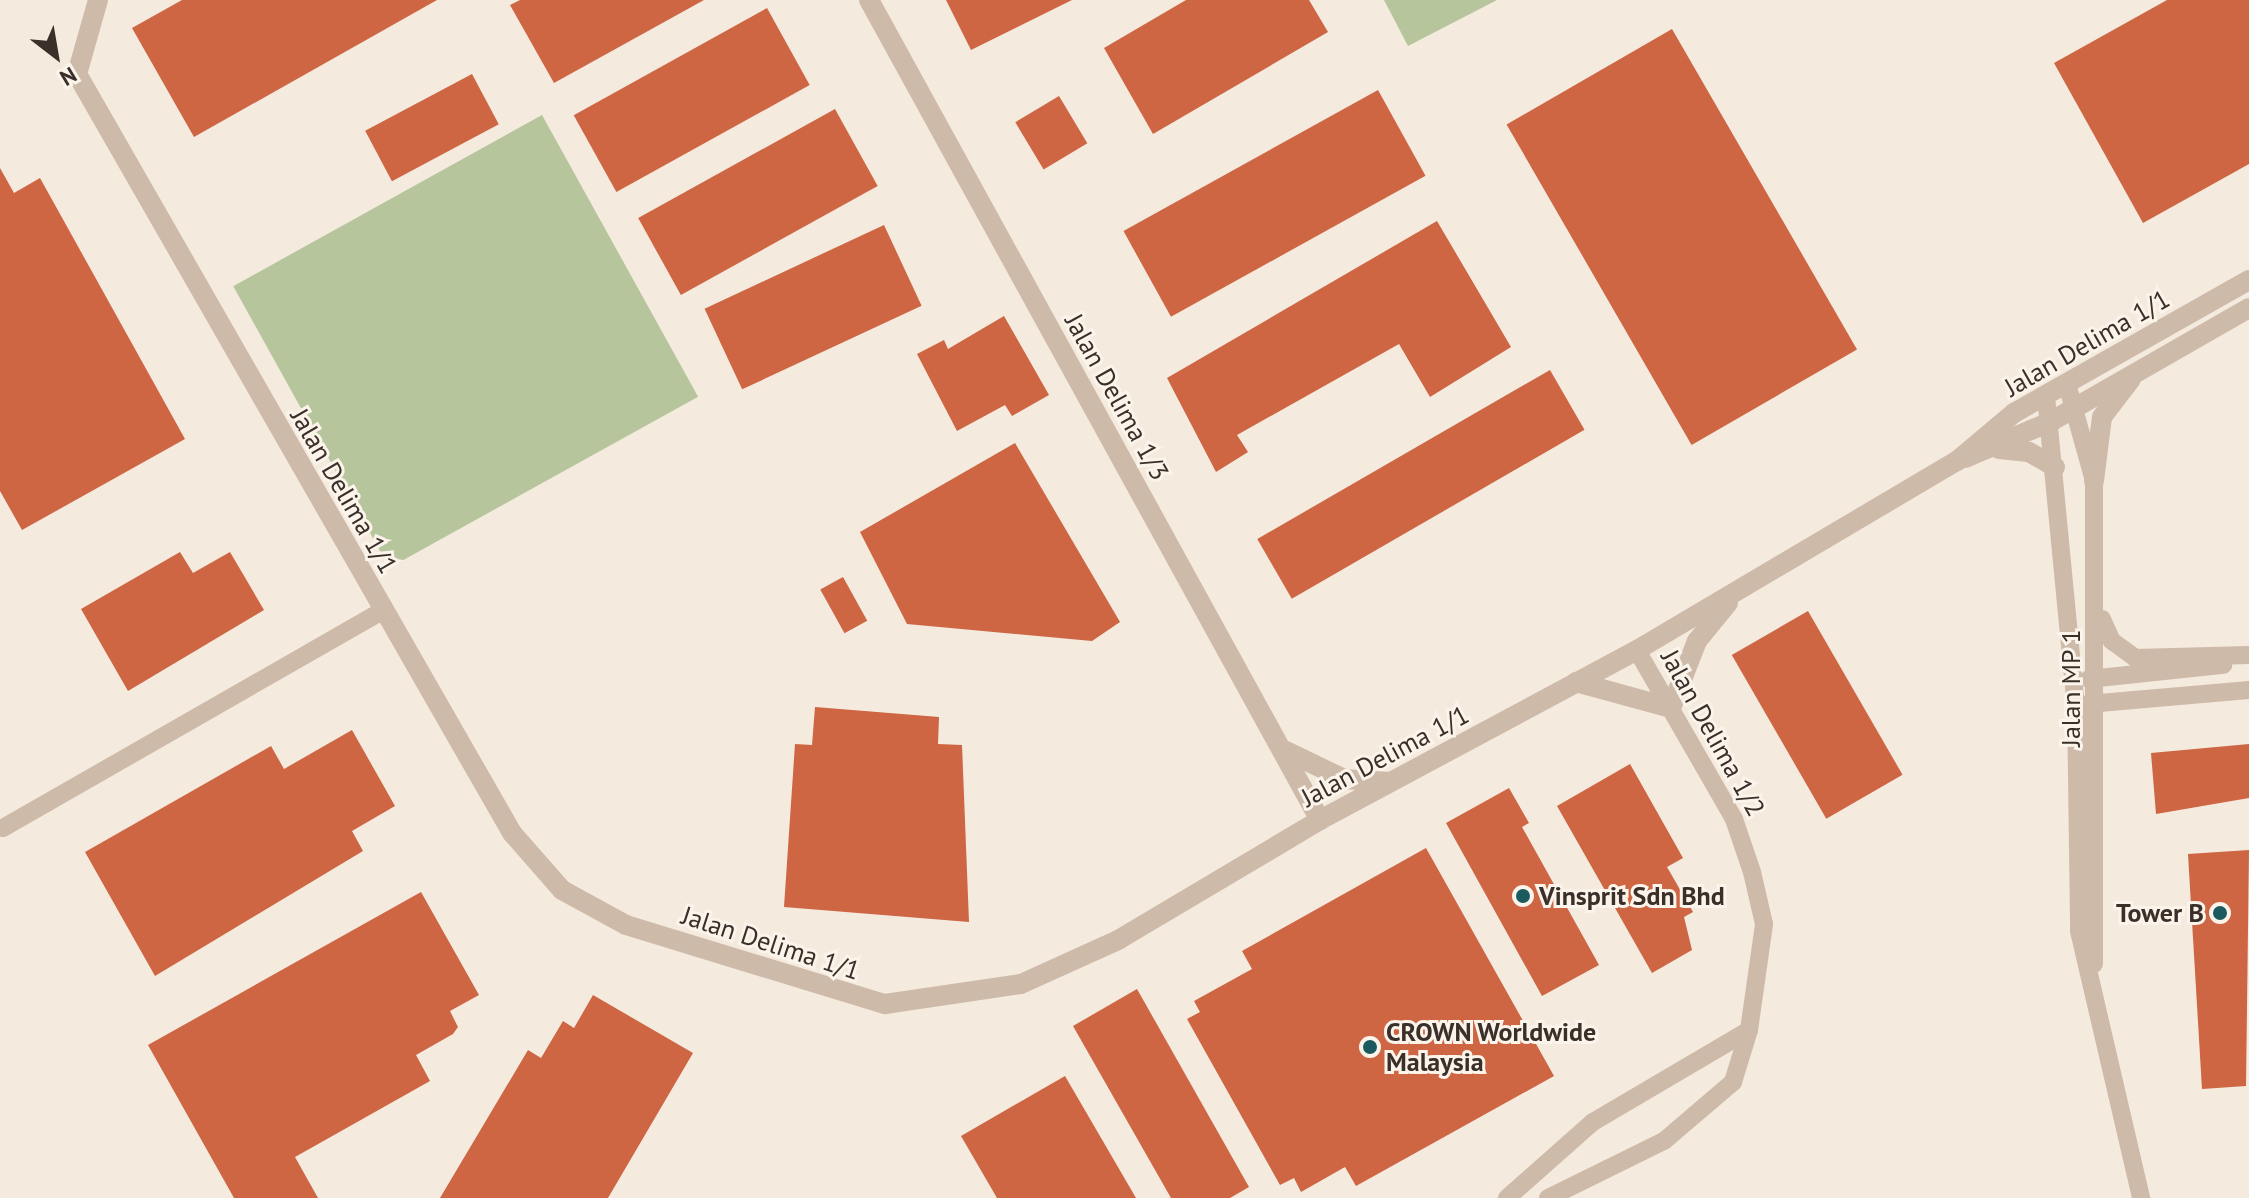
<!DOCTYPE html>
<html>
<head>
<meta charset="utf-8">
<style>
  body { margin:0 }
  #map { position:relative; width:2249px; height:1198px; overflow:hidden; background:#f4eade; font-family:"PT Sans",sans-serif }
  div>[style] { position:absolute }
  .green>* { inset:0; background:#b7c59d; transform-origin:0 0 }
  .building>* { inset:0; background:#ce6543; transform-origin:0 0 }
  .minor>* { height:18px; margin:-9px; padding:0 9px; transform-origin:9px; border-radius:9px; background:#cebaa9 }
  .tertiary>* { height:20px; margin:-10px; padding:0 10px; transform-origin:10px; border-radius:10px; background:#cebaa9 }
  .dots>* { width:22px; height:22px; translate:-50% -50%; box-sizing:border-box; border:4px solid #fbf4eb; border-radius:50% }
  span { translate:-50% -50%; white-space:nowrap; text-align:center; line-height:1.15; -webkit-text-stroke:6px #fbf4eb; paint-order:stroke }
  .street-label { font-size:26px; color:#3a2f29 }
  .poi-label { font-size:26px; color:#3a2f29; font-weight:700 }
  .left { translate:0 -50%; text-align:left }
  .right { translate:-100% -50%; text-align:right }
  .north { position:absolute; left:16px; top:16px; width:80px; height:80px; -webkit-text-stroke:6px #fbf4eb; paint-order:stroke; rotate:149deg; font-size:22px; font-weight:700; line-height:32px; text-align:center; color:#3a2f29 }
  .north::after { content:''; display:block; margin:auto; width:28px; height:36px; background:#3a2f29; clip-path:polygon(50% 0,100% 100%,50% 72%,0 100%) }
</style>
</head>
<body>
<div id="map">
  <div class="green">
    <i style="clip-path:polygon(1384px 0,1497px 0,1408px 46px)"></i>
    <i style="left:542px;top:115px;width:322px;height:353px;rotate:61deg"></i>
  </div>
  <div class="building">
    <i style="clip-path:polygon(182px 0,437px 0,194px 137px,132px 28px)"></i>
    <i style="clip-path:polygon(520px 0,704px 0,554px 83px,510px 5px)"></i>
    <i style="clip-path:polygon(946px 0,1072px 0,971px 50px)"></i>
    <i style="clip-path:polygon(1186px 0,1309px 0,1328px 32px,1153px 134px,1104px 48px)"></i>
    <i style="clip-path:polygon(2167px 0,2249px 0,2249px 164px,2143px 223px,2054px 63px)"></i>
    <i style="left:767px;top:8px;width:88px;height:221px;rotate:61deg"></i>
    <i style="left:1672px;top:29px;width:370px;height:191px;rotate:60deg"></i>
    <i style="left:472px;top:74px;width:57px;height:121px;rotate:62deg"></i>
    <i style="left:1378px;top:90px;width:98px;height:291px;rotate:61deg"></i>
    <i style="left:1059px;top:96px;width:55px;height:51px;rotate:59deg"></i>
    <i style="left:835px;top:109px;width:88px;height:225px;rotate:61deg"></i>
    <i style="clip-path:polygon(0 168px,14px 193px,40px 178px,185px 439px,22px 530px,0 491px)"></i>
    <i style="clip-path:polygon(1437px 221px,1511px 347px,1430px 397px,1399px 344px,1237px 435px,1248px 452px,1216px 472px,1167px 378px)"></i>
    <i style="left:884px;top:225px;width:89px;height:198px;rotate:65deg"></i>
    <i style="clip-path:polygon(1004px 316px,1049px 395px,1012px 416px,1005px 405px,957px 431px,917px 354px,944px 340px,948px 349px)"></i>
    <i style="left:1550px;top:370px;width:69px;height:338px;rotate:60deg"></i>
    <i style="clip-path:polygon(1015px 443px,1120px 622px,1092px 641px,907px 624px,860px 532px)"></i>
    <i style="clip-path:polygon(180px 552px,193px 573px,230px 552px,264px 610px,128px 691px,81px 609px)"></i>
    <i style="left:843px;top:577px;width:50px;height:26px;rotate:61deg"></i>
    <i style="left:1808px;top:611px;width:189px;height:88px;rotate:60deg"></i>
    <i style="clip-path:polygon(815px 707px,939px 717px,938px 744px,962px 745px,969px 922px,784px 907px,795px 744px,812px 745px)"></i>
    <i style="clip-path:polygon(352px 730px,395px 806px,352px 831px,363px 851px,155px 976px,85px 852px,271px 746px,284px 769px)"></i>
    <i style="clip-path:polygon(2249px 744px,2249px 798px,2156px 814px,2151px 753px)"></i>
    <i style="clip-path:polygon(1630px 764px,1683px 858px,1667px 867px,1693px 912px,1684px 917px,1692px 950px,1652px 973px,1557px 806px)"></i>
    <i style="clip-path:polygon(1509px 788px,1529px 823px,1522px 827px,1599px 965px,1542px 996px,1446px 823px)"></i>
    <i style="clip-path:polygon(1426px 848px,1554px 1076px,1356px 1186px,1345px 1167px,1301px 1192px,1294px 1178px,1280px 1185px,1187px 1019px,1200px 1012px,1194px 1001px,1252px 969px,1242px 951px)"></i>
    <i style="clip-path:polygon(2249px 850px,2246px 1086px,2202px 1089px,2188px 854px)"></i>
    <i style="clip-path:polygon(421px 892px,479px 995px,450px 1011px,458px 1027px,453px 1034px,416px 1055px,430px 1081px,295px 1157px,318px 1198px,234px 1198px,148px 1045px)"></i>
    <i style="clip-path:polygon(1137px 989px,1249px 1187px,1230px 1198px,1171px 1198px,1073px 1026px)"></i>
    <i style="clip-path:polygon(593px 995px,693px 1053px,608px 1198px,440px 1198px,528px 1050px,541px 1058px,563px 1021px,574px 1028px)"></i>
    <i style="clip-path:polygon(1065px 1076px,1136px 1198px,997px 1198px,961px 1136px)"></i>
  </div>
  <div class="minor">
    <i style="left:2067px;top:384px;width:101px;rotate:74.4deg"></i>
    <i style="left:2094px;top:481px;width:483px;rotate:90deg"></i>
    <i style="left:2046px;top:396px;width:310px;rotate:84.5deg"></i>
    <i style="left:2076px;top:705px;width:226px;rotate:89.2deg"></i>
    <i style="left:2079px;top:931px;width:274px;rotate:76.9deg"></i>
    <i style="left:2102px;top:619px;width:24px;rotate:66deg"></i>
    <i style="left:2112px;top:641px;width:29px;rotate:36deg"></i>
    <i style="left:2135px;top:658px;width:114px;rotate:-1.5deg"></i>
    <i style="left:2089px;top:679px;width:135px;rotate:-6deg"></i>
    <i style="left:2088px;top:704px;width:162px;rotate:-5deg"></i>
    <i style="left:3px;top:828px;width:437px;rotate:-29.8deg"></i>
    <i style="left:1507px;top:1198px;width:115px;rotate:-41.5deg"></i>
    <i style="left:1593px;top:1122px;width:181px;rotate:-30.5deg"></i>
    <i style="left:1548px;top:1198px;width:129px;rotate:-26.2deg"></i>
    <i style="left:1664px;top:1141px;width:91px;rotate:-40.5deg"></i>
    <i style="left:1733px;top:1082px;width:54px;rotate:-72.9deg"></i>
    <i style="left:1749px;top:1030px;width:107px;rotate:-81.9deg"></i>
    <i style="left:1764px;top:924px;width:53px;rotate:-103deg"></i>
    <i style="left:1752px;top:872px;width:56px;rotate:-108.8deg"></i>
    <i style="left:1734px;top:819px;width:195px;rotate:-119.9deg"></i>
  </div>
  <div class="tertiary">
    <i style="left:98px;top:0;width:77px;rotate:105.8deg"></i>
    <i style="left:77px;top:74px;width:875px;rotate:60.18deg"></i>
    <i style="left:512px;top:833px;width:76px;rotate:48.7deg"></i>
    <i style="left:562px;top:890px;width:73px;rotate:28.7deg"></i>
    <i style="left:626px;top:925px;width:271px;rotate:17deg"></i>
    <i style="left:885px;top:1004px;width:137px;rotate:-8.4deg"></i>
    <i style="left:1021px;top:984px;width:107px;rotate:-24.4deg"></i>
    <i style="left:1118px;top:940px;width:235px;rotate:-30.7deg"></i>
    <i style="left:1320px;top:820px;width:360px;rotate:-28.2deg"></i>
    <i style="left:1637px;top:650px;width:372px;rotate:-30.6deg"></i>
    <i style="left:1957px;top:461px;width:75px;rotate:-40.1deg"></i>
    <i style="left:2014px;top:413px;width:270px;rotate:-29.5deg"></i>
    <i style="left:869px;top:0;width:936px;rotate:61.19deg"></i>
    <i style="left:1999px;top:449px;width:30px;rotate:6deg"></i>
    <i style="left:2029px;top:452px;width:30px;rotate:30deg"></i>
    <i style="left:1965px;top:458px;width:92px;rotate:-23deg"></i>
    <i style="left:2050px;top:422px;width:229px;rotate:-29.8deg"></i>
    <i style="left:2094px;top:481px;width:64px;rotate:-82.9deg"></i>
    <i style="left:2102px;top:417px;width:48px;rotate:-52.7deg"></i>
    <i style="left:1576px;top:682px;width:98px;rotate:15.3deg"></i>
    <i style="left:1671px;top:708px;width:72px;rotate:-68.8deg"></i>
    <i style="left:1697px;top:641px;width:49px;rotate:-50.8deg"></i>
    <i style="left:1286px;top:751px;width:64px;rotate:25.8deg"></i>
    <i style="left:1344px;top:779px;width:45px;rotate:3.8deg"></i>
  </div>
  <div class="dots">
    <i style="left:1523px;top:896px;background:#1b5a5f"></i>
    <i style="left:2220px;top:913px;background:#1b5a5f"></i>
    <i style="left:1370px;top:1047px;background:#1b5a5f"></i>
  </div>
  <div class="street-label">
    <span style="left:2087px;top:343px;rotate:-30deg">Jalan Delima 1/1</span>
    <span style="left:1117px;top:397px;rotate:61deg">Jalan Delima 1/3</span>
    <span style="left:344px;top:491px;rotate:60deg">Jalan Delima 1/1</span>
    <span style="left:2071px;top:688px;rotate:-90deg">Jalan MP 1</span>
    <span style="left:1713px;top:733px;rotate:61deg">Jalan Delima 1/2</span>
    <span style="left:1385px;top:756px;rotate:-28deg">Jalan Delima 1/1</span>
    <span style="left:771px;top:943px;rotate:18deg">Jalan Delima 1/1</span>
  </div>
  <div class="poi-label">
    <span class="left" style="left:1539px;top:896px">Vinsprit Sdn Bhd</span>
    <span class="right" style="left:2204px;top:913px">Tower B</span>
    <span class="left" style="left:1386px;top:1047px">CROWN Worldwide<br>Malaysia</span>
  </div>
  <div class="north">N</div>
</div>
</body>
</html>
